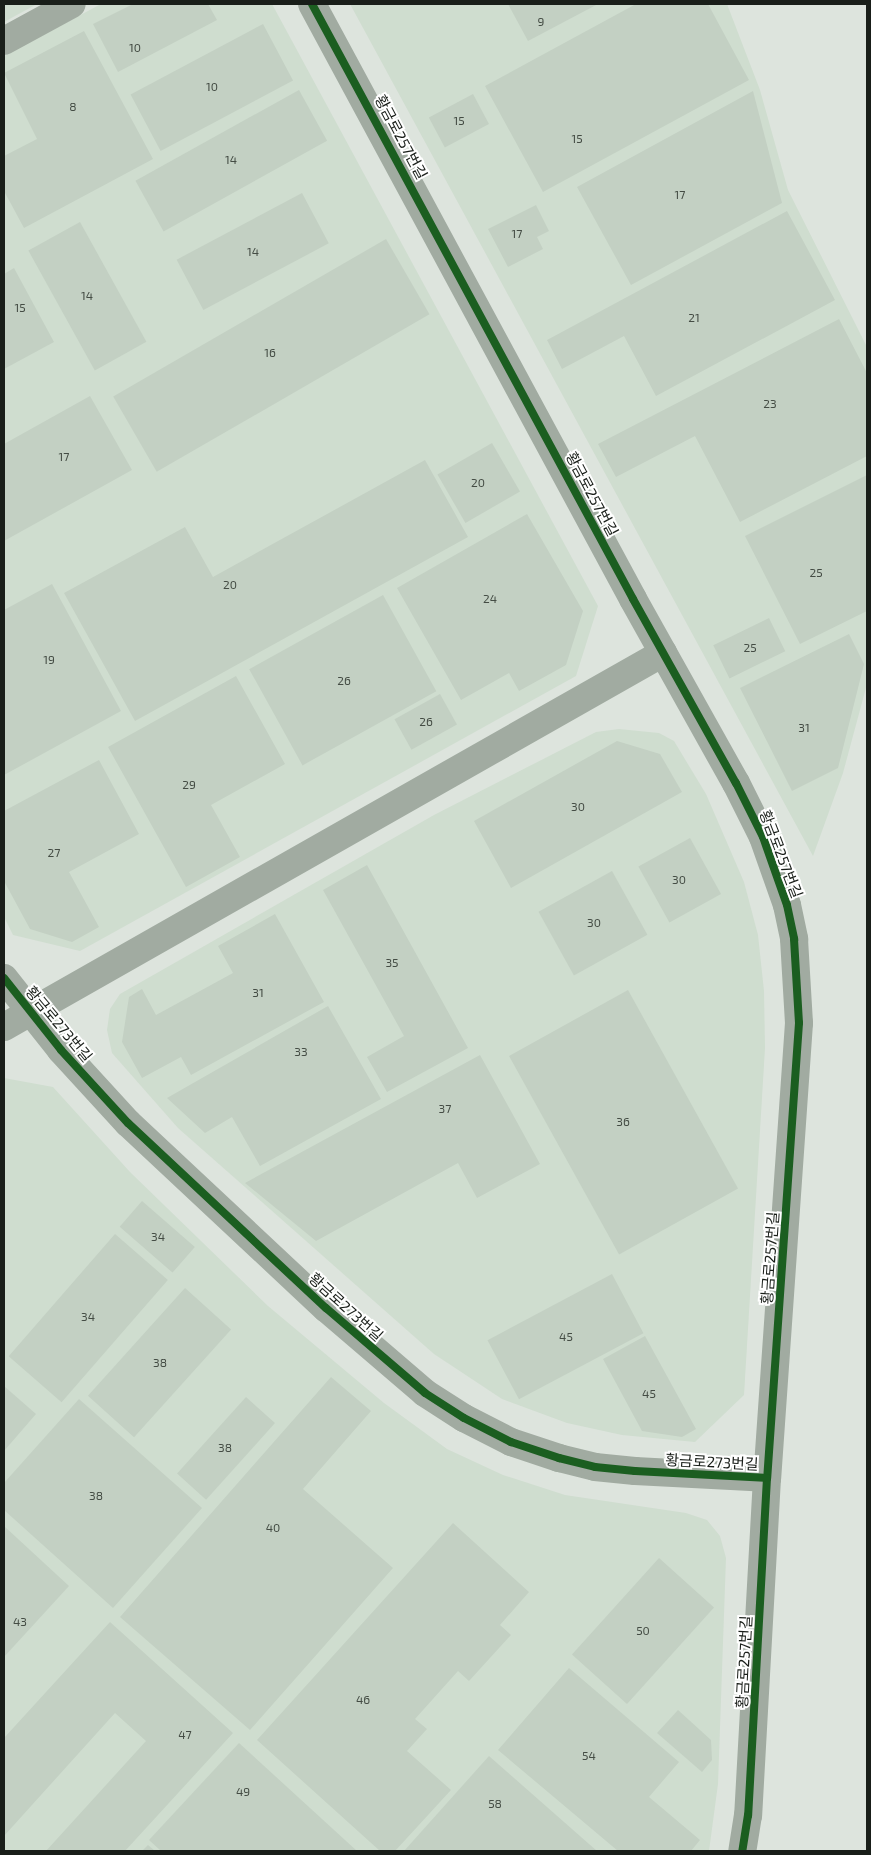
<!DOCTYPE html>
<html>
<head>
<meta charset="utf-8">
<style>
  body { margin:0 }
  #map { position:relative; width:871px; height:1855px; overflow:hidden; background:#dde4dd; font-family:"Exo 2","Noto Sans KR",sans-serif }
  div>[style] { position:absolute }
  .built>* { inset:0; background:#cfddcf }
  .building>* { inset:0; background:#c3d0c3; transform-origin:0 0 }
  .street>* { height:28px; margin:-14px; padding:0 14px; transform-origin:14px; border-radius:14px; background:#a1aba1 }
  .cycleway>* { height:8px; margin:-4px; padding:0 4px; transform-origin:4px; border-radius:4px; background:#1b5e20 }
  span { translate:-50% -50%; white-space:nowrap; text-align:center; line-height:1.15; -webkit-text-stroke:4px #fff; paint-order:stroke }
  .number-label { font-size:12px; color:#444c44 }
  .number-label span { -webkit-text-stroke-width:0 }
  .street-label { font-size:15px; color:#191e19 }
  .frame { position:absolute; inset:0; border:5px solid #191e19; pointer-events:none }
</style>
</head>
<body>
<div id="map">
  <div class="built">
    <i style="clip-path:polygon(4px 4px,37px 4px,4px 22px)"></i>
    <i style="clip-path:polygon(101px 4px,272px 4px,598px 606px,576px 676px,80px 951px,13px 935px,4px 917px,4px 56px)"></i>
    <i style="clip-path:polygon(350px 4px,727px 4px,760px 90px,788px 190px,867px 347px,867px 684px,843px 773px,813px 856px)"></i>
    <i style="clip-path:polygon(619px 729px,659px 733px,674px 741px,706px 794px,744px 882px,758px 935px,764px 991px,765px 1048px,744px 1395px,695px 1442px,622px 1435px,567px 1423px,502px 1399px,434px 1354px,178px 1128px,112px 1053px,107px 1030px,110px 1009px,120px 994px,434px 815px,596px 732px)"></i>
    <i style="clip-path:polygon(4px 1078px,53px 1087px,130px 1172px,268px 1306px,384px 1403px,447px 1449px,503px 1475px,565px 1495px,686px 1513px,707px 1520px,720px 1536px,726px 1558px,718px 1784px,709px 1851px,4px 1851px)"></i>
  </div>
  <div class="building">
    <i style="clip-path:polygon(133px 4px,208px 4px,217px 20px,118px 72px,93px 24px)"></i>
    <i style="clip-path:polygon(508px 4px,598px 4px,528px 41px)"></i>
    <i style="clip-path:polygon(636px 4px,708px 4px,749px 80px,543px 192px,485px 86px)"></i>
    <i style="left:263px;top:24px;width:64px;height:150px;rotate:62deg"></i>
    <i style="clip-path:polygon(84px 31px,153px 159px,24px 228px,4px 191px,4px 156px,37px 139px,4px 73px)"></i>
    <i style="left:299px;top:90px;width:58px;height:187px;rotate:61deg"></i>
    <i style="clip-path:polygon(753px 91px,782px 203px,631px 285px,577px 187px)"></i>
    <i style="left:473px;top:94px;width:34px;height:50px;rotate:62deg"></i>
    <i style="left:302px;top:193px;width:57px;height:142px;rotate:62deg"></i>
    <i style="clip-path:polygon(536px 205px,549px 231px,537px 237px,543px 249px,508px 267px,488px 229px)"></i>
    <i style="clip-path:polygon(787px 211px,835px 300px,656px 396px,624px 336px,562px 369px,547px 340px)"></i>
    <i style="left:80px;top:222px;width:137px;height:59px;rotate:61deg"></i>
    <i style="left:386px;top:239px;width:87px;height:315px;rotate:60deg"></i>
    <i style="clip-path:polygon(14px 268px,54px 342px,4px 369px,4px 274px)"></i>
    <i style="clip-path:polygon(839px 319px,867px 373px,867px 456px,740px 522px,695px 436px,616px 477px,598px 444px)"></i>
    <i style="clip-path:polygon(90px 396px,132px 470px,4px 541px,4px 444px)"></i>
    <i style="left:492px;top:443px;width:56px;height:63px;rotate:60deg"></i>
    <i style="clip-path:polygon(425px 460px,468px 537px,135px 721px,64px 593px,185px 527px,213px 577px)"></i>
    <i style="clip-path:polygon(867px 475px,867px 611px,800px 644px,745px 536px)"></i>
    <i style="clip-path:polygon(527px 514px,583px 611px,566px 665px,519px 691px,509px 673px,461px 700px,397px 588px)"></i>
    <i style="clip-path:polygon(52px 584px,121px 711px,4px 775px,4px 610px)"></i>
    <i style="left:383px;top:595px;width:110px;height:153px;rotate:61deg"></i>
    <i style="left:769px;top:618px;width:37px;height:62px;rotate:64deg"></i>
    <i style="clip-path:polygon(849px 634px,864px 664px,838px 768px,792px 791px,740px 688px)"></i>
    <i style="clip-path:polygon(236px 676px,285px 764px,211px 805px,240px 857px,186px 887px,108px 747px)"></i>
    <i style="left:440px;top:694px;width:35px;height:52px;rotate:61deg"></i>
    <i style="clip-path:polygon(617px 741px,660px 754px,682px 792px,511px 888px,474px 821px)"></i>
    <i style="clip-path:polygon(99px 760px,139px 834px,69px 872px,99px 927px,72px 942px,30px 929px,4px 881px,4px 811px)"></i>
    <i style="left:690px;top:838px;width:64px;height:59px;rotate:61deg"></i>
    <i style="clip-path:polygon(367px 865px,468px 1048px,387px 1092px,367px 1057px,404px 1036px,323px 890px)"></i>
    <i style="left:612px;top:871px;width:73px;height:84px;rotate:61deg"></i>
    <i style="clip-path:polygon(275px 914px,324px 1002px,191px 1075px,181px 1057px,142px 1078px,122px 1042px,129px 997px,142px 989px,156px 1015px,233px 973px,218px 946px)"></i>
    <i style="left:628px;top:990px;width:227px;height:136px;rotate:61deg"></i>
    <i style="clip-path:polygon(328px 1006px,381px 1099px,260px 1166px,232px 1117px,205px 1133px,167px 1098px)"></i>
    <i style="clip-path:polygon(480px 1055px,540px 1164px,477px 1198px,458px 1163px,316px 1241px,245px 1183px)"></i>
    <i style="left:142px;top:1201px;width:70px;height:34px;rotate:41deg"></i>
    <i style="left:115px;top:1234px;width:70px;height:162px;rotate:41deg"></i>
    <i style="left:612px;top:1274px;width:67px;height:141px;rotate:62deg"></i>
    <i style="left:185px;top:1288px;width:62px;height:145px;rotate:42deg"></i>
    <i style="clip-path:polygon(645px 1336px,696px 1429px,682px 1437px,642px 1431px,603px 1359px)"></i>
    <i style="clip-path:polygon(331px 1377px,371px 1411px,303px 1489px,393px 1568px,250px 1730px,120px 1617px)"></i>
    <i style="clip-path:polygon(4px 1386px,36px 1414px,4px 1451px)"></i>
    <i style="left:246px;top:1397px;width:39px;height:103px;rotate:42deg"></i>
    <i style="clip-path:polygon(79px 1399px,202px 1508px,113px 1608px,4px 1510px,4px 1483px)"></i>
    <i style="clip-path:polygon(453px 1523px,529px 1592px,500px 1625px,511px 1635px,469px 1681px,458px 1671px,415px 1719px,427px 1729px,407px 1751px,451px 1790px,395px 1851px,380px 1851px,257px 1740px)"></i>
    <i style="clip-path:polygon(4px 1526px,69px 1586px,4px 1657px)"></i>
    <i style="left:659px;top:1558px;width:74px;height:130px;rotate:42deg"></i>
    <i style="clip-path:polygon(110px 1622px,233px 1733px,125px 1851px,46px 1851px,146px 1741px,115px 1713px,4px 1836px,4px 1738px)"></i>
    <i style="clip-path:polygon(569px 1668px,679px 1762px,649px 1797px,700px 1840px,691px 1851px,618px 1851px,498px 1750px)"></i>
    <i style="clip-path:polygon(678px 1710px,711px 1740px,712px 1760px,702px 1772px,657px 1733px)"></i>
    <i style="clip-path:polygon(239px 1743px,357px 1851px,161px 1851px,149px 1840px)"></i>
    <i style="clip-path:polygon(489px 1756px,597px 1851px,404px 1851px)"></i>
    <i style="clip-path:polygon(148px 1845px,155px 1851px,142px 1851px)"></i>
  </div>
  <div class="street">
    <i style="left:312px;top:4px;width:676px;rotate:61.65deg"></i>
    <i style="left:633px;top:599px;width:211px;rotate:60.8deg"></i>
    <i style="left:736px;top:783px;width:60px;rotate:63.4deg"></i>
    <i style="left:763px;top:837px;width:72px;rotate:70.6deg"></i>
    <i style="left:787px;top:905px;width:35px;rotate:78deg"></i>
    <i style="left:794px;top:939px;width:84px;rotate:86.6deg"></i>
    <i style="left:799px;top:1023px;width:456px;rotate:94deg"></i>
    <i style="left:767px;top:1478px;width:338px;rotate:93.2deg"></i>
    <i style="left:748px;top:1815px;width:36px;rotate:99deg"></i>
    <i style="left:4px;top:41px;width:77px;rotate:-28.6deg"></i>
    <i style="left:4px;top:978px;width:92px;rotate:51.6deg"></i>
    <i style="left:61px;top:1050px;width:99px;rotate:47.5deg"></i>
    <i style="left:128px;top:1123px;width:271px;rotate:43.1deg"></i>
    <i style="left:326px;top:1308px;width:130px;rotate:40.6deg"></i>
    <i style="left:425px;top:1393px;width:46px;rotate:32.7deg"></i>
    <i style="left:464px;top:1418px;width:53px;rotate:27.1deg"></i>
    <i style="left:511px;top:1442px;width:51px;rotate:18.4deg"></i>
    <i style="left:559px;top:1458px;width:37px;rotate:14deg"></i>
    <i style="left:595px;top:1467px;width:40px;rotate:5.7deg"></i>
    <i style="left:635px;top:1471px;width:132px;rotate:3deg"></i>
    <i style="left:4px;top:1027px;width:758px;rotate:-29.58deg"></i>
  </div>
  <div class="cycleway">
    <i style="left:312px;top:4px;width:676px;rotate:61.65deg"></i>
    <i style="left:633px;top:599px;width:211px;rotate:60.8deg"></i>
    <i style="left:736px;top:783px;width:60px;rotate:63.4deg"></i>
    <i style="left:763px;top:837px;width:72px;rotate:70.6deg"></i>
    <i style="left:787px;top:905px;width:35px;rotate:78deg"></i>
    <i style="left:794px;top:939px;width:84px;rotate:86.6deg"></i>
    <i style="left:799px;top:1023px;width:456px;rotate:94deg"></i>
    <i style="left:767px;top:1478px;width:338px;rotate:93.2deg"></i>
    <i style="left:748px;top:1815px;width:36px;rotate:99deg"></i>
    <i style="left:4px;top:978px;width:92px;rotate:51.6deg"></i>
    <i style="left:61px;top:1050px;width:99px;rotate:47.5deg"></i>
    <i style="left:128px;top:1123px;width:271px;rotate:43.1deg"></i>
    <i style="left:326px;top:1308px;width:130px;rotate:40.6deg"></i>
    <i style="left:425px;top:1393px;width:46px;rotate:32.7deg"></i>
    <i style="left:464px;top:1418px;width:53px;rotate:27.1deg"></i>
    <i style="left:511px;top:1442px;width:51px;rotate:18.4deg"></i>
    <i style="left:559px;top:1458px;width:37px;rotate:14deg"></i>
    <i style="left:595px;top:1467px;width:40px;rotate:5.7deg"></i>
    <i style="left:635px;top:1471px;width:132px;rotate:3deg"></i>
  </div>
  <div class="number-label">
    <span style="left:541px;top:22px">9</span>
    <span style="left:135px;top:48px">10</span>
    <span style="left:212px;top:87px">10</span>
    <span style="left:73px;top:107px">8</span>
    <span style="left:459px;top:121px">15</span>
    <span style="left:577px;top:139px">15</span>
    <span style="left:231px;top:160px">14</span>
    <span style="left:680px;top:195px">17</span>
    <span style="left:517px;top:234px">17</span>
    <span style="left:253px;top:252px">14</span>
    <span style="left:87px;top:296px">14</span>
    <span style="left:20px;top:308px">15</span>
    <span style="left:694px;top:318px">21</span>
    <span style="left:270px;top:353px">16</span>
    <span style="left:770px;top:404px">23</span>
    <span style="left:64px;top:457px">17</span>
    <span style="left:478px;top:483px">20</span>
    <span style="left:816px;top:573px">25</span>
    <span style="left:230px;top:585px">20</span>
    <span style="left:490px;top:599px">24</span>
    <span style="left:750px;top:648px">25</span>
    <span style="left:49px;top:660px">19</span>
    <span style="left:344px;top:681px">26</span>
    <span style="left:426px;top:722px">26</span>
    <span style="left:804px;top:728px">31</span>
    <span style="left:189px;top:785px">29</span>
    <span style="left:578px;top:807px">30</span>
    <span style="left:54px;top:853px">27</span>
    <span style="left:679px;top:880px">30</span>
    <span style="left:594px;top:923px">30</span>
    <span style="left:392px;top:963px">35</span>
    <span style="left:258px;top:993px">31</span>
    <span style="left:301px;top:1052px">33</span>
    <span style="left:445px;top:1109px">37</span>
    <span style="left:623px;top:1122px">36</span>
    <span style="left:158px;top:1237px">34</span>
    <span style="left:88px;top:1317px">34</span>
    <span style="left:566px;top:1337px">45</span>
    <span style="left:160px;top:1363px">38</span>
    <span style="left:649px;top:1394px">45</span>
    <span style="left:225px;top:1448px">38</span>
    <span style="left:96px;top:1496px">38</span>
    <span style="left:273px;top:1528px">40</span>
    <span style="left:20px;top:1622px">43</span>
    <span style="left:643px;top:1631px">50</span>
    <span style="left:363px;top:1700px">46</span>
    <span style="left:185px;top:1735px">47</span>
    <span style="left:589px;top:1756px">54</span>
    <span style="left:243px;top:1792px">49</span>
    <span style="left:495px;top:1804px">58</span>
  </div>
  <div class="street-label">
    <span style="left:401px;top:137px;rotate:62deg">황금로257번길</span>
    <span style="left:592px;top:494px;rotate:62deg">황금로257번길</span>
    <span style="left:781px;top:854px;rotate:69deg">황금로257번길</span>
    <span style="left:59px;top:1024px;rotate:50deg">황금로273번길</span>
    <span style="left:770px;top:1258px;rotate:-86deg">황금로257번길</span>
    <span style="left:346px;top:1307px;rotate:42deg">황금로273번길</span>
    <span style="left:712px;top:1462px;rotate:3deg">황금로273번길</span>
    <span style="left:744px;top:1662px;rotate:-87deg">황금로257번길</span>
  </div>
  <div class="frame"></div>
</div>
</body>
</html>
